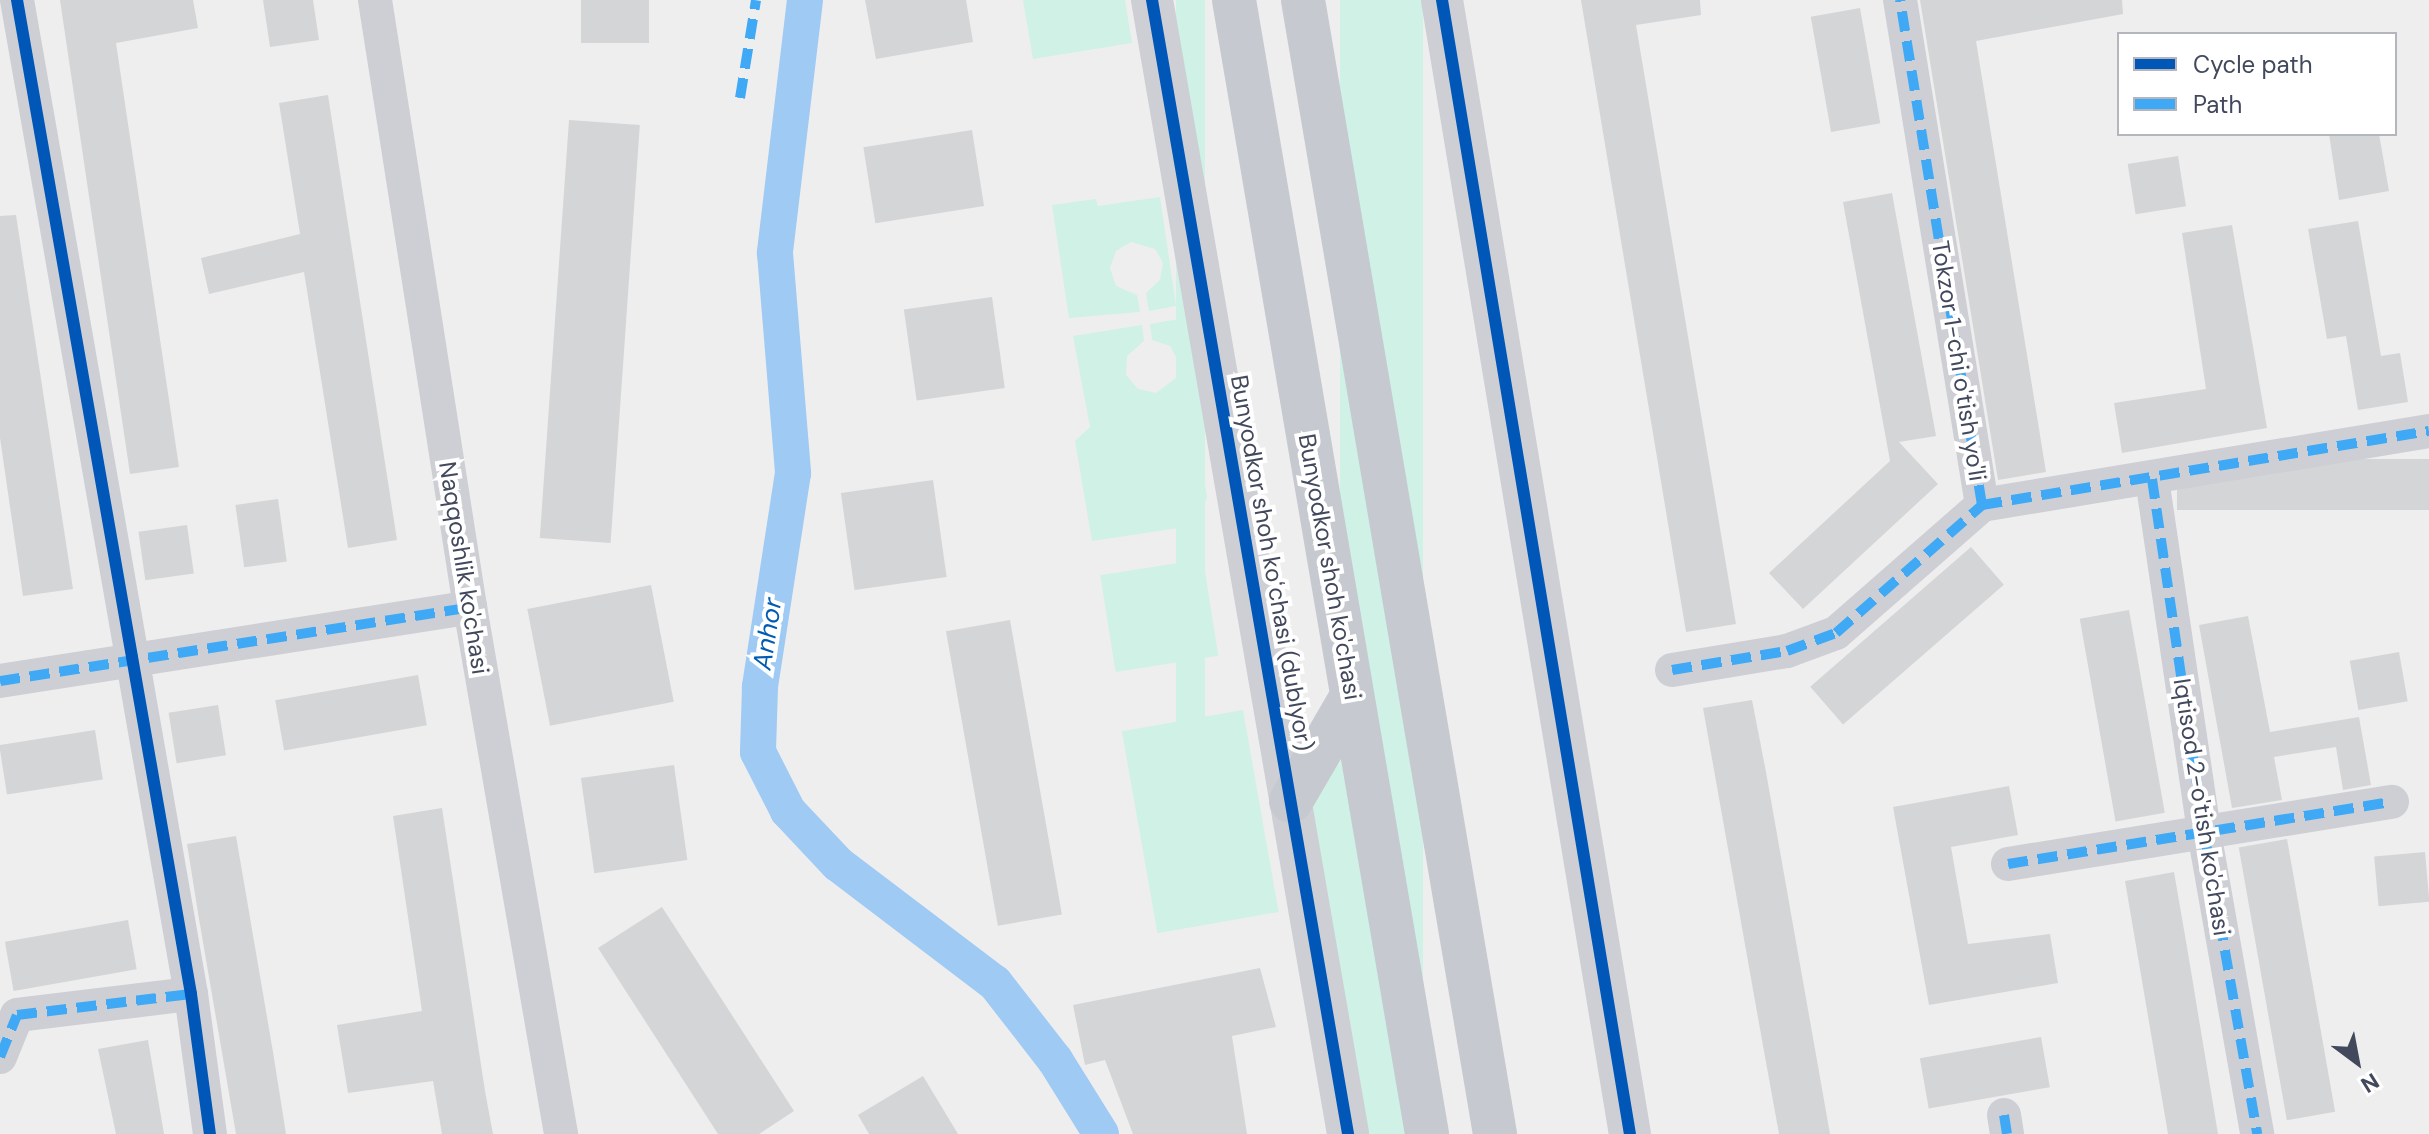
<!DOCTYPE html>
<html>
<head>
<meta charset="utf-8">
<style>
  body { margin:0 }
  #map { position:relative; width:2429px; height:1134px; overflow:hidden; background:#efeeee; font-family:"DM Sans",sans-serif }
  div>[style] { position:absolute }
  .green>* { inset:0; background:#cff1e6; transform-origin:0 0 }
  .canal>* { height:36px; margin:-18px; padding:0 18px; transform-origin:18px; border-radius:18px; background:#9ecaf4 }
  .building>* { inset:0; background:#d4d5d7; transform-origin:0 0 }
  .minor>* { height:34px; margin:-17px; padding:0 17px; transform-origin:17px; border-radius:17px; background:#cecfd4 }
  .tertiary>* { height:42px; margin:-21px; padding:0 21px; transform-origin:21px; border-radius:21px; background:#cecfd4 }
  .primary>* { height:44px; margin:-22px; padding:0 22px; transform-origin:22px; border-radius:22px; background:#c7c9d0 }
  .quiet>* { height:10px; margin-top:-5px; transform-origin:0; background:repeating-linear-gradient(90deg,#3fa9f5 0 20px,transparent 0 30px) }
  .cycleway>* { height:12px; margin:-6px; padding:0 6px; transform-origin:6px; border-radius:6px; background:#0057b8 }
  span { translate:-50% -50%; white-space:nowrap; text-align:center; line-height:1.15; -webkit-text-stroke:8px #fff; paint-order:stroke }
  .street-label { font-size:24px; color:#43495d }
  .water-label { font-size:26px; color:#005cb3; font-style:italic }
  .legend { position:absolute; left:2117px; top:32px; width:280px; height:104px; box-sizing:border-box; background:#fff; border:2px solid #b4b6be; margin:0; padding:10px 14px; list-style:none; font-size:24px; color:#43495d }
  .legend li { display:flex; align-items:center; gap:16px; height:40px }
  .legend b { width:40px; border:2px solid #b4b6be }
  .north { position:absolute; left:2317px; top:1022px; width:80px; height:80px; -webkit-text-stroke:6px #fff; paint-order:stroke; rotate:148deg; font-size:22px; font-weight:700; line-height:32px; text-align:center; color:#43495d }
  .north::after { content:''; display:block; margin:auto; width:28px; height:36px; background:#43495d; clip-path:polygon(50% 0,100% 100%,50% 72%,0 100%) }
</style>
</head>
<body>
<div id="map">
  <div class="green">
    <i style="clip-path:polygon(1023px 0,1125px 0,1132px 43px,1033px 59px)"></i>
    <i style="left:1176px;top:0;width:29px;height:751px"></i>
    <i style="left:1340px;top:0;width:83px;height:1150px"></i>
    <i style="clip-path:polygon(1160px 197px,1176px 306px,1149px 311px,1146px 293px,1160px 280px,1163px 263px,1155px 249px,1131px 242px,1116px 251px,1110px 268px,1116px 286px,1137px 295px,1140px 312px,1069px 318px,1052px 205px,1096px 199px,1098px 206px)"></i>
    <i style="clip-path:polygon(1179px 319px,1207px 497px,1203px 509px,1185px 527px,1092px 541px,1075px 441px,1090px 427px,1073px 336px,1142px 325px,1144px 341px,1127px 356px,1126px 375px,1138px 389px,1156px 393px,1176px 378px,1178px 361px,1170px 346px,1152px 340px,1150px 324px)"></i>
    <i style="left:1203px;top:559px;width:98px;height:104px;rotate:81deg"></i>
    <i style="left:1243px;top:710px;width:205px;height:123px;rotate:80deg"></i>
    <i style="left:1339px;top:761px;width:378px;height:48px;rotate:80deg"></i>
  </div>
  <div class="canal">
    <i style="left:805px;top:0;width:255px;rotate:96.8deg"></i>
    <i style="left:775px;top:253px;width:221px;rotate:85.3deg"></i>
    <i style="left:793px;top:473px;width:217px;rotate:98.8deg"></i>
    <i style="left:760px;top:687px;width:65px;rotate:91.8deg"></i>
    <i style="left:758px;top:752px;width:66px;rotate:63deg"></i>
    <i style="left:788px;top:811px;width:73px;rotate:46.7deg"></i>
    <i style="left:838px;top:864px;width:197px;rotate:37.2deg"></i>
    <i style="left:995px;top:983px;width:98px;rotate:52.1deg"></i>
    <i style="left:1055px;top:1060px;width:87px;rotate:58.1deg"></i>
  </div>
  <div class="building">
    <i style="clip-path:polygon(60px 0,193px 0,198px 28px,116px 43px,179px 467px,130px 474px)"></i>
    <i style="clip-path:polygon(263px 0,313px 0,319px 40px,270px 47px)"></i>
    <i style="left:581px;top:0;width:68px;height:43px"></i>
    <i style="clip-path:polygon(865px 0,966px 0,973px 42px,876px 59px)"></i>
    <i style="clip-path:polygon(1581px 0,1700px 0,1701px 15px,1636px 25px,1736px 624px,1686px 632px)"></i>
    <i style="clip-path:polygon(1920px 0,2122px 0,2123px 14px,1976px 41px,2046px 472px,1998px 480px)"></i>
    <i style="left:1860px;top:8px;width:117px;height:50px;rotate:80deg"></i>
    <i style="clip-path:polygon(328px 95px,397px 540px,348px 548px,304px 272px,209px 294px,201px 258px,300px 234px,279px 103px)"></i>
    <i style="left:569px;top:120px;width:71px;height:419px;rotate:4deg"></i>
    <i style="left:972px;top:130px;width:77px;height:110px;rotate:81deg"></i>
    <i style="clip-path:polygon(2329px 134px,2379px 134px,2389px 191px,2339px 200px)"></i>
    <i style="left:2178px;top:156px;width:51px;height:51px;rotate:81deg"></i>
    <i style="clip-path:polygon(1892px 193px,1936px 436px,1899px 442px,1938px 484px,1803px 609px,1769px 573px,1890px 461px,1843px 202px)"></i>
    <i style="clip-path:polygon(16px 215px,73px 589px,23px 596px,0 438px,0 216px)"></i>
    <i style="clip-path:polygon(2358px 221px,2381px 356px,2400px 353px,2408px 402px,2358px 410px,2346px 336px,2327px 339px,2308px 229px)"></i>
    <i style="clip-path:polygon(2232px 225px,2267px 428px,2122px 453px,2114px 403px,2206px 389px,2182px 233px)"></i>
    <i style="left:992px;top:297px;width:92px;height:89px;rotate:82deg"></i>
    <i style="left:2429px;top:459px;width:51px;height:252px;rotate:90deg"></i>
    <i style="left:933px;top:480px;width:98px;height:93px;rotate:82deg"></i>
    <i style="left:278px;top:499px;width:63px;height:43px;rotate:82deg"></i>
    <i style="left:187px;top:525px;width:49px;height:49px;rotate:82deg"></i>
    <i style="left:1971px;top:547px;width:50px;height:213px;rotate:49deg"></i>
    <i style="left:651px;top:585px;width:119px;height:126px;rotate:79deg"></i>
    <i style="left:2129px;top:610px;width:206px;height:50px;rotate:80deg"></i>
    <i style="clip-path:polygon(2248px 616px,2270px 732px,2359px 717px,2371px 785px,2343px 790px,2336px 747px,2274px 757px,2282px 800px,2232px 808px,2199px 625px)"></i>
    <i style="left:1010px;top:620px;width:299px;height:65px;rotate:80deg"></i>
    <i style="left:2399px;top:652px;width:50px;height:50px;rotate:80deg"></i>
    <i style="left:418px;top:675px;width:51px;height:145px;rotate:80deg"></i>
    <i style="clip-path:polygon(1752px 700px,1766px 772px,1830px 1134px,1779px 1134px,1760px 1029px,1703px 708px)"></i>
    <i style="left:218px;top:705px;width:51px;height:50px;rotate:81deg"></i>
    <i style="left:95px;top:730px;width:50px;height:97px;rotate:81deg"></i>
    <i style="left:674px;top:765px;width:96px;height:94px;rotate:82deg"></i>
    <i style="clip-path:polygon(2009px 786px,2018px 835px,1951px 847px,1968px 944px,2050px 934px,2058px 983px,1929px 1005px,1893px 807px)"></i>
    <i style="clip-path:polygon(442px 808px,485px 1091px,493px 1134px,442px 1134px,433px 1081px,348px 1093px,337px 1025px,422px 1011px,393px 816px)"></i>
    <i style="clip-path:polygon(236px 836px,273px 1052px,286px 1134px,236px 1134px,199px 919px,187px 844px)"></i>
    <i style="left:2287px;top:839px;width:277px;height:49px;rotate:80deg"></i>
    <i style="left:2425px;top:852px;width:50px;height:51px;rotate:85deg"></i>
    <i style="clip-path:polygon(2174px 872px,2188px 953px,2218px 1134px,2168px 1134px,2149px 1022px,2125px 881px)"></i>
    <i style="clip-path:polygon(662px 907px,794px 1111px,759px 1134px,718px 1134px,598px 948px)"></i>
    <i style="left:128px;top:920px;width:50px;height:125px;rotate:80deg"></i>
    <i style="clip-path:polygon(1260px 968px,1276px 1027px,1232px 1036px,1247px 1134px,1133px 1134px,1105px 1060px,1085px 1065px,1073px 1005px)"></i>
    <i style="left:2041px;top:1037px;width:51px;height:123px;rotate:80deg"></i>
    <i style="clip-path:polygon(148px 1040px,164px 1134px,116px 1134px,98px 1049px)"></i>
    <i style="clip-path:polygon(923px 1076px,958px 1134px,869px 1134px,858px 1115px)"></i>
  </div>
  <div class="minor">
    <i style="left:17px;top:0;width:1009px;rotate:80.07deg"></i>
    <i style="left:191px;top:994px;width:141px;rotate:82.3deg"></i>
    <i style="left:375px;top:0;width:614px;rotate:81.1deg"></i>
    <i style="left:470px;top:607px;width:535px;rotate:80.2deg"></i>
    <i style="left:2152px;top:479px;width:357px;rotate:81.6deg"></i>
    <i style="left:2204px;top:832px;width:307px;rotate:80deg"></i>
    <i style="left:1982px;top:505px;width:453px;rotate:-9.4deg"></i>
    <i style="left:1672px;top:670px;width:117px;rotate:-9.4deg"></i>
    <i style="left:1787px;top:651px;width:52px;rotate:-20.2deg"></i>
    <i style="left:1836px;top:633px;width:194px;rotate:-41.2deg"></i>
    <i style="left:1982px;top:505px;width:512px;rotate:-99.22deg"></i>
    <i style="left:0;top:681px;width:476px;rotate:-8.9deg"></i>
    <i style="left:2008px;top:864px;width:389px;rotate:-9.2deg"></i>
    <i style="left:0;top:1057px;width:45px;rotate:-68deg"></i>
    <i style="left:17px;top:1015px;width:175px;rotate:-6.9deg"></i>
    <i style="left:2004px;top:1115px;width:19px;rotate:81deg"></i>
  </div>
  <div class="tertiary">
    <i style="left:1152px;top:0;width:1151px;rotate:80.19deg"></i>
    <i style="left:1442px;top:0;width:1149px;rotate:80.59deg"></i>
  </div>
  <div class="primary">
    <i style="left:1234px;top:0;width:1150px;rotate:80.34deg"></i>
    <i style="left:1303px;top:0;width:1150px;rotate:80.39deg"></i>
    <i style="left:1291px;top:801px;width:121px;rotate:-59.8deg"></i>
  </div>
  <div class="quiet">
    <i style="left:740px;top:98px;width:99px;rotate:-80.7deg"></i>
    <i style="left:2152px;top:479px;width:357px;rotate:81.6deg"></i>
    <i style="left:2204px;top:832px;width:307px;rotate:80deg"></i>
    <i style="left:1982px;top:505px;width:453px;rotate:-9.4deg"></i>
    <i style="left:1672px;top:670px;width:117px;rotate:-9.4deg"></i>
    <i style="left:1787px;top:651px;width:52px;rotate:-20.2deg"></i>
    <i style="left:1836px;top:633px;width:194px;rotate:-41.2deg"></i>
    <i style="left:1982px;top:505px;width:512px;rotate:-99.22deg"></i>
    <i style="left:0;top:681px;width:476px;rotate:-8.9deg"></i>
    <i style="left:2008px;top:864px;width:389px;rotate:-9.2deg"></i>
    <i style="left:0;top:1057px;width:45px;rotate:-68deg"></i>
    <i style="left:17px;top:1015px;width:175px;rotate:-6.9deg"></i>
    <i style="left:2004px;top:1115px;width:19px;rotate:81deg"></i>
  </div>
  <div class="cycleway">
    <i style="left:17px;top:0;width:1009px;rotate:80.07deg"></i>
    <i style="left:191px;top:994px;width:141px;rotate:82.3deg"></i>
    <i style="left:1152px;top:0;width:1151px;rotate:80.19deg"></i>
    <i style="left:1442px;top:0;width:1149px;rotate:80.59deg"></i>
  </div>
  <div class="street-label">
    <span style="left:1959px;top:361px;rotate:81deg">Tokzor 1-chi o'tish yo'li</span>
    <span style="left:1272px;top:563px;rotate:80deg">Bunyodkor shoh koʻchasi (dublyor)</span>
    <span style="left:1330px;top:567px;rotate:80deg">Bunyodkor shoh ko'chasi</span>
    <span style="left:464px;top:568px;rotate:81deg">Naqqoshlik ko'chasi</span>
    <span style="left:2202px;top:807px;rotate:81deg">Iqtisod 2-o'tish ko'chasi</span>
  </div>
  <div class="water-label">
    <span style="left:768px;top:634px;rotate:-81deg">Anhor</span>
  </div>
  <ul class="legend">
  <li><b style="height:10px;background:#0057b8"></b>Cycle path</li>
  <li><b style="height:10px;background:#3fa9f5"></b>Path</li>
  </ul>
  <div class="north">N</div>
</div>
</body>
</html>
